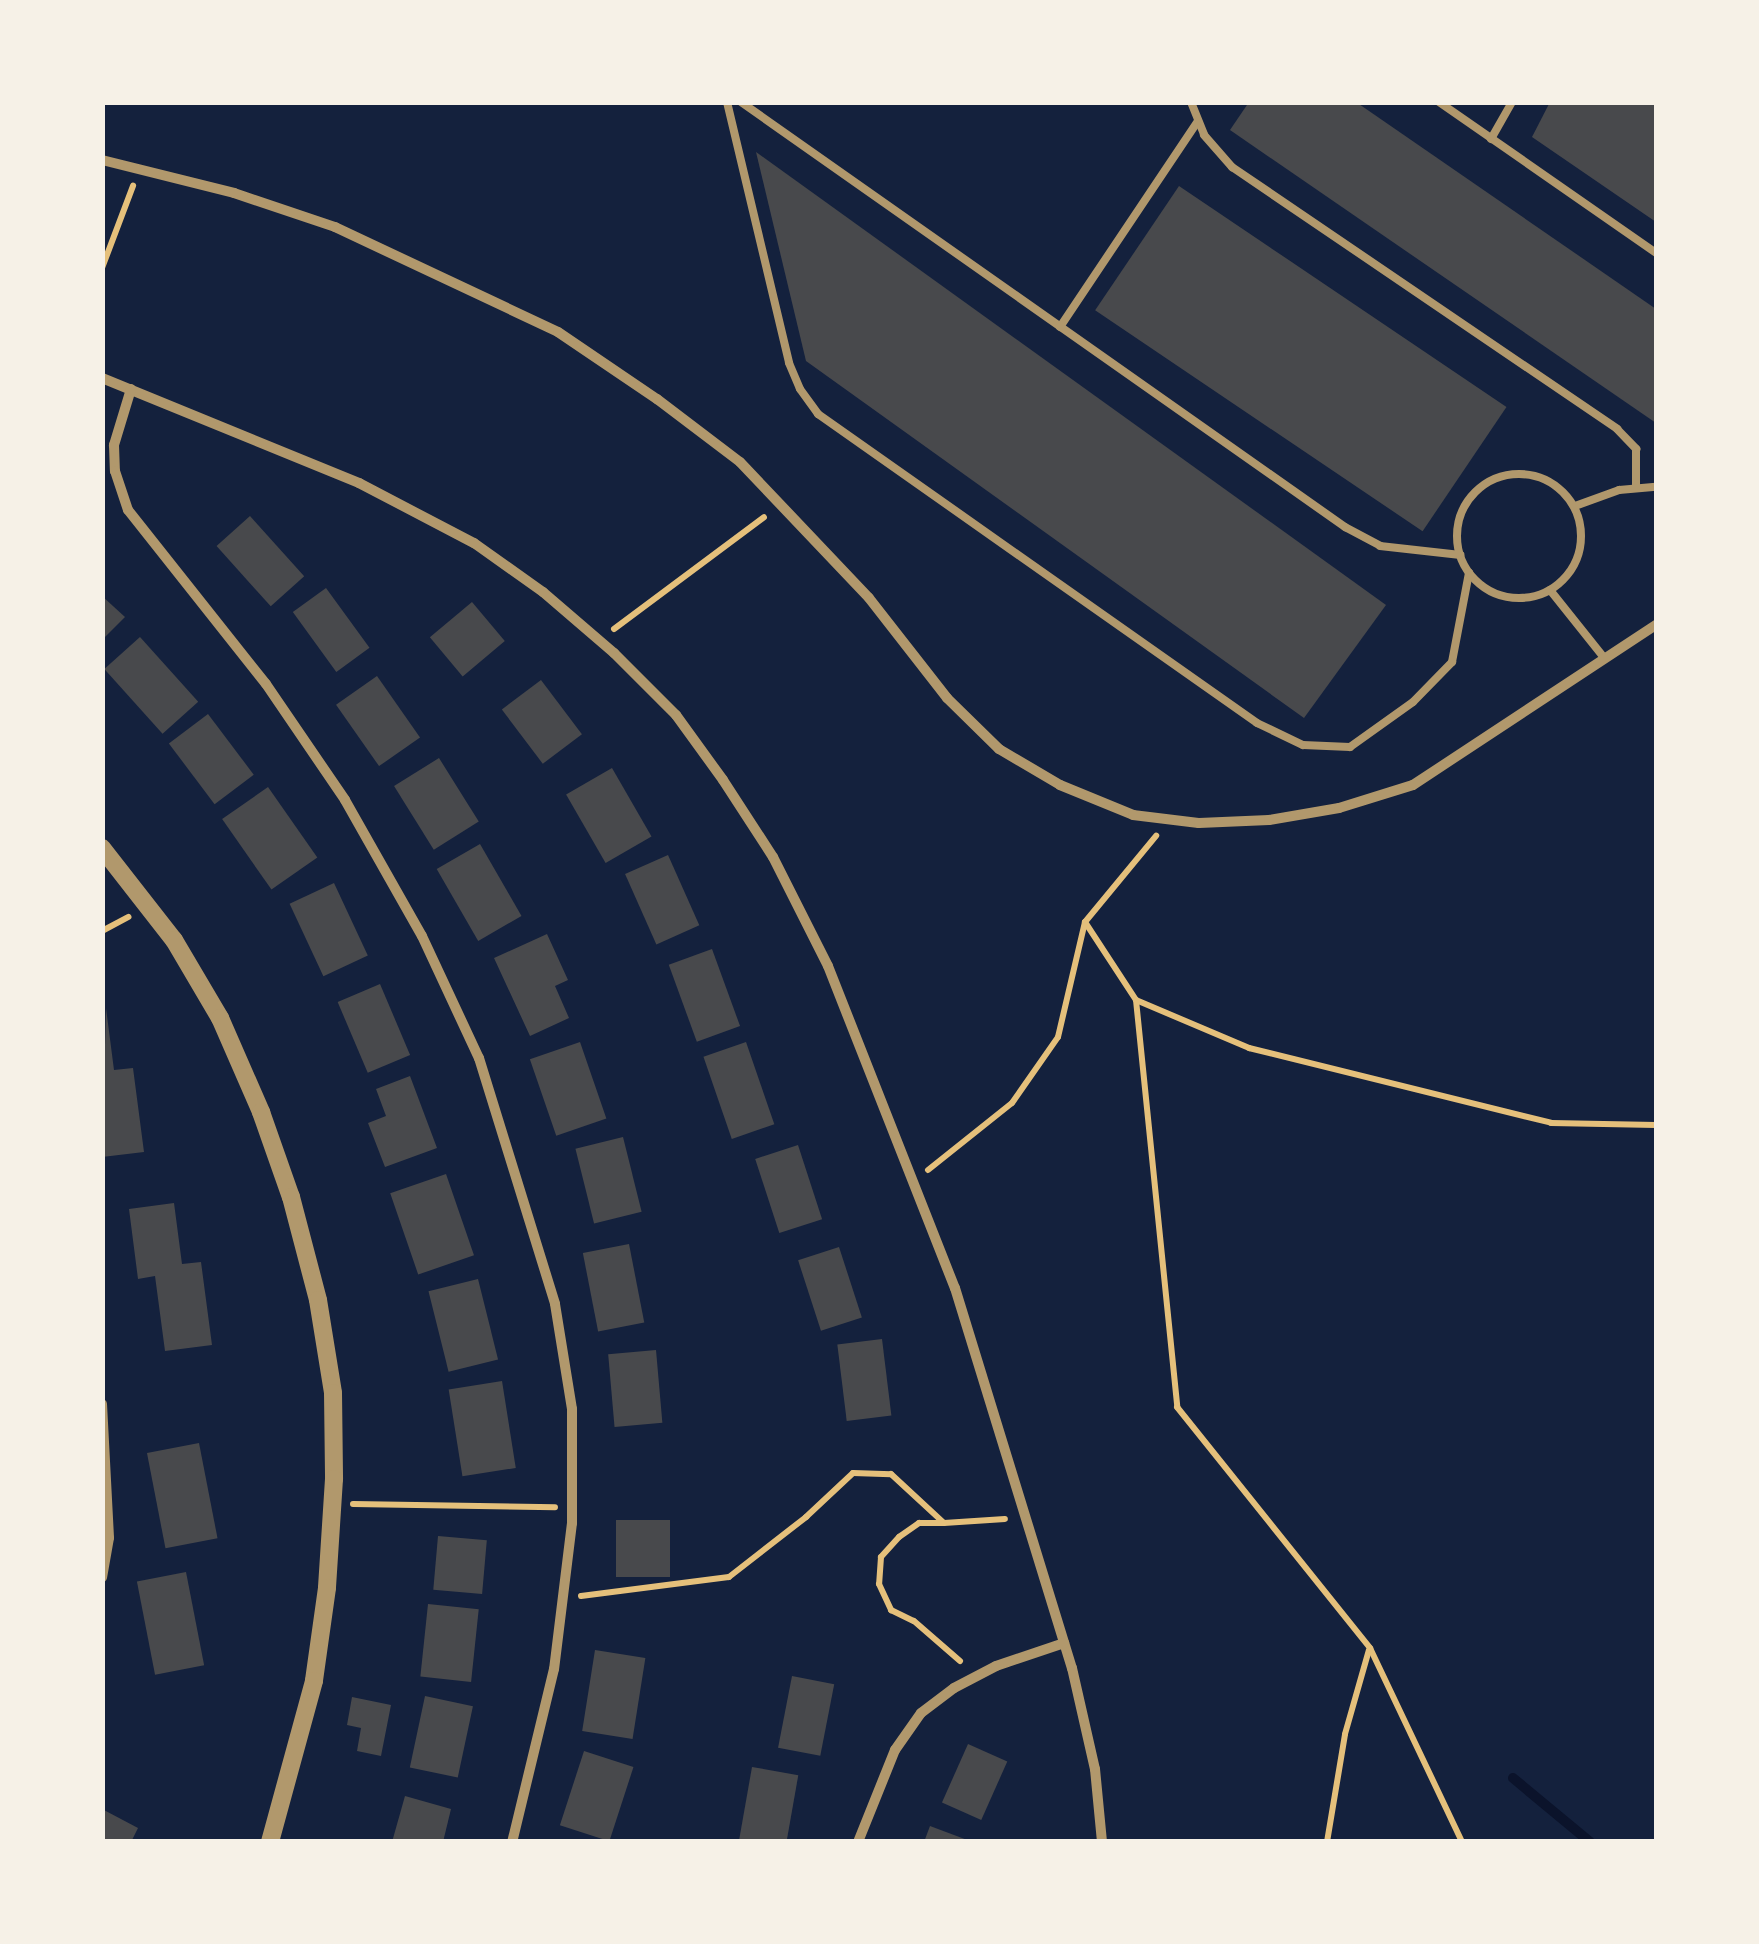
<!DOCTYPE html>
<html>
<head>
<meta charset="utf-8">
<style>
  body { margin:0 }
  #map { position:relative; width:1759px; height:1944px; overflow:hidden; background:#14213d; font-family:Merriweather,serif }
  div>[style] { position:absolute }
  .stream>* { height:10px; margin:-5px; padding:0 5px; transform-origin:5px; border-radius:5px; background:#0b132b }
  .building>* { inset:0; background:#48494c; transform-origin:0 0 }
  .path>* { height:6px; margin:-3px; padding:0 3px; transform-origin:3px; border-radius:3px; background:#e5c07b }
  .service>* { height:8px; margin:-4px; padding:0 4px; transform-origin:4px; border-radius:4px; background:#b1986c }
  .service>.ring { margin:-4px; padding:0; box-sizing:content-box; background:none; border:8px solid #b1986c; border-radius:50% }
  .minor>* { height:10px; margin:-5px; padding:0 5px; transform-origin:5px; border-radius:5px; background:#b1986c }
  .tertiary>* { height:18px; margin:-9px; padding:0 9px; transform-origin:9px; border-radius:9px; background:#b1986c }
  span { translate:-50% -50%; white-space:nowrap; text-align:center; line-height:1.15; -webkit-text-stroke:8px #f6f1e7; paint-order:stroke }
  .frame { position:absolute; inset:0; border:105px solid #f6f1e7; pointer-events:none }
</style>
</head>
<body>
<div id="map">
  <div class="stream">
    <i style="left:1513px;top:1778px;width:100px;rotate:39.7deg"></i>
  </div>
  <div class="building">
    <i style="clip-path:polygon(1249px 102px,1356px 102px,1656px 309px,1656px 423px,1230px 130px)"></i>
    <i style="clip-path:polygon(1550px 102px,1656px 102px,1656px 222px,1532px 137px)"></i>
    <i style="clip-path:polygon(756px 152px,1386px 605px,1304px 718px,806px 361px)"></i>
    <i style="left:1179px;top:186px;width:395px;height:150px;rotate:34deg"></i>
    <i style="left:250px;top:516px;width:81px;height:45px;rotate:48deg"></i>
    <i style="left:326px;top:588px;width:74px;height:41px;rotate:54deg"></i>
    <i style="clip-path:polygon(102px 596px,125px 617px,102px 640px)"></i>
    <i style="left:472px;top:602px;width:51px;height:55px;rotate:50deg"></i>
    <i style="left:140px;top:637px;width:87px;height:48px;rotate:48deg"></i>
    <i style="left:377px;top:676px;width:75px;height:50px;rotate:55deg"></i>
    <i style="left:541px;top:680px;width:68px;height:49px;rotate:53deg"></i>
    <i style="left:208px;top:714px;width:76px;height:49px;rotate:53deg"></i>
    <i style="left:439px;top:758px;width:75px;height:53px;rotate:58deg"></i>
    <i style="left:612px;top:768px;width:79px;height:53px;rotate:60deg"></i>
    <i style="left:268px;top:787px;width:86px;height:56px;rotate:55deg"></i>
    <i style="left:480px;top:844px;width:83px;height:50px;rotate:60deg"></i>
    <i style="left:668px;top:855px;width:77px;height:47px;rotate:66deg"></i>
    <i style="left:334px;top:883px;width:80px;height:49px;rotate:65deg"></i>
    <i style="clip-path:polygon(547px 934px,568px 980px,555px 986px,569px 1018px,530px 1036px,494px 958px)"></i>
    <i style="left:712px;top:949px;width:82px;height:46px;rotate:70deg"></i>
    <i style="left:380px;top:984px;width:77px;height:46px;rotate:67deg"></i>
    <i style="clip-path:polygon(106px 1008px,114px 1070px,133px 1068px,144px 1152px,102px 1157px)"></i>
    <i style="left:580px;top:1042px;width:81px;height:53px;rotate:71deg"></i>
    <i style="left:746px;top:1042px;width:87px;height:45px;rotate:71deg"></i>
    <i style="clip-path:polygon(410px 1076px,437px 1148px,385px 1167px,368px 1123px,386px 1116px,376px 1089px)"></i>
    <i style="left:623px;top:1137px;width:77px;height:49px;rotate:76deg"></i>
    <i style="left:798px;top:1145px;width:78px;height:45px;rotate:72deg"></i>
    <i style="left:446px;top:1174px;width:86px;height:59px;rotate:71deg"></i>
    <i style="clip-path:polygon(174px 1203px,182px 1264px,201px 1262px,212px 1345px,165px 1351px,155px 1276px,138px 1279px,129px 1209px)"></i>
    <i style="left:629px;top:1244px;width:80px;height:47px;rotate:79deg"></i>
    <i style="left:839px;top:1247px;width:74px;height:43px;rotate:72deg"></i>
    <i style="left:478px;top:1279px;width:83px;height:51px;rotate:76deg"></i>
    <i style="left:882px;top:1339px;width:77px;height:45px;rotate:83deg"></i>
    <i style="left:656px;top:1350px;width:73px;height:48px;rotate:85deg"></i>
    <i style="left:502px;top:1381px;width:88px;height:54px;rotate:81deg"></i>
    <i style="left:199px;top:1443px;width:97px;height:53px;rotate:79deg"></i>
    <i style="left:616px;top:1520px;width:54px;height:57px"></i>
    <i style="left:438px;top:1536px;width:49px;height:54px;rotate:5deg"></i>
    <i style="left:186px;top:1572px;width:95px;height:50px;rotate:79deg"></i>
    <i style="left:428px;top:1604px;width:51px;height:73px;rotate:6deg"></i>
    <i style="left:595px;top:1650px;width:51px;height:82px;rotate:9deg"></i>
    <i style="left:792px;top:1676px;width:43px;height:73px;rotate:11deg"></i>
    <i style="left:425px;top:1696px;width:49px;height:73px;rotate:12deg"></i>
    <i style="clip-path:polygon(352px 1697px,391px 1705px,381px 1756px,357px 1751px,361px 1728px,347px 1725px)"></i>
    <i style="left:968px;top:1744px;width:43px;height:64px;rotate:24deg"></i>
    <i style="left:584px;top:1751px;width:52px;height:78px;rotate:18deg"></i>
    <i style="left:752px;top:1767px;width:47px;height:76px;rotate:10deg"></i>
    <i style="clip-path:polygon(405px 1796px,451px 1809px,443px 1842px,392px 1842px)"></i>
    <i style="clip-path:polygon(102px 1809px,138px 1828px,131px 1842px,102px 1842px)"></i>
    <i style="clip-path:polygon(930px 1826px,970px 1841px,970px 1842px,924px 1842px)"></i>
  </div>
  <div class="path">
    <i style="left:102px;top:268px;width:88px;rotate:-69.3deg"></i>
    <i style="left:614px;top:629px;width:187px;rotate:-36.7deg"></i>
    <i style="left:1085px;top:922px;width:93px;rotate:56.8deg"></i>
    <i style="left:1136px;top:1000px;width:123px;rotate:23deg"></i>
    <i style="left:1249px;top:1048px;width:311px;rotate:13.9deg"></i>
    <i style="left:1551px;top:1123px;width:105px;rotate:1.1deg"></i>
    <i style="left:102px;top:931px;width:30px;rotate:-28deg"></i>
    <i style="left:1136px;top:1000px;width:409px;rotate:84.2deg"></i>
    <i style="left:1177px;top:1407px;width:309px;rotate:51.3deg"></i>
    <i style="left:1370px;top:1648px;width:215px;rotate:64.6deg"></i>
    <i style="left:928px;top:1170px;width:107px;rotate:-38.6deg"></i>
    <i style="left:1012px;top:1103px;width:80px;rotate:-55.1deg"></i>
    <i style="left:1058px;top:1037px;width:118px;rotate:-76.8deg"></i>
    <i style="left:1085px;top:922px;width:112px;rotate:-50.5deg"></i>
    <i style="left:353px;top:1504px;width:202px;rotate:0.9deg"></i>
    <i style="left:943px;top:1523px;width:24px;rotate:180deg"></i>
    <i style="left:919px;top:1523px;width:24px;rotate:145deg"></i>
    <i style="left:899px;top:1537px;width:27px;rotate:132deg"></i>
    <i style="left:881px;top:1557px;width:27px;rotate:94deg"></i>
    <i style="left:879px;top:1584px;width:29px;rotate:65deg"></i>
    <i style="left:891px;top:1610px;width:25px;rotate:26deg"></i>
    <i style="left:914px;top:1621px;width:61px;rotate:41deg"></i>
    <i style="left:581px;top:1596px;width:149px;rotate:-7.3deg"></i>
    <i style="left:729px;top:1577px;width:98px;rotate:-37.9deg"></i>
    <i style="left:806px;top:1517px;width:64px;rotate:-43.1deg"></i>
    <i style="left:853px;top:1473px;width:38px;rotate:2deg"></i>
    <i style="left:891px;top:1474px;width:72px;rotate:42.8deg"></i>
    <i style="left:944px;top:1523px;width:61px;rotate:-3.8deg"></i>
    <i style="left:1327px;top:1842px;width:109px;rotate:-80.5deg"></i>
    <i style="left:1345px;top:1734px;width:87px;rotate:-74.1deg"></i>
  </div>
  <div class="service">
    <i style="left:727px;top:102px;width:268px;rotate:76.6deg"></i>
    <i style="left:789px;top:363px;width:28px;rotate:67deg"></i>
    <i style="left:800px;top:389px;width:31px;rotate:54deg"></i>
    <i style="left:818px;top:414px;width:537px;rotate:35.14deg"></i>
    <i style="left:1257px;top:723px;width:51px;rotate:25.6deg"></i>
    <i style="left:1303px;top:745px;width:47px;rotate:2.4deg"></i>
    <i style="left:1350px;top:747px;width:77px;rotate:-35.5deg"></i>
    <i style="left:1413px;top:702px;width:56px;rotate:-45.7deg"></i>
    <i style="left:1452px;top:662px;width:91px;rotate:-79.2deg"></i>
    <i style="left:741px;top:102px;width:739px;rotate:35.13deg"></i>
    <i style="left:1345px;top:527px;width:40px;rotate:28deg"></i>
    <i style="left:1380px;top:546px;width:81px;rotate:6.4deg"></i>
    <i style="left:1191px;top:102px;width:35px;rotate:68deg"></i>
    <i style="left:1204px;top:135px;width:43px;rotate:48.8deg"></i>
    <i style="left:1232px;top:167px;width:466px;rotate:34.2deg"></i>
    <i style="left:1617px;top:429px;width:28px;rotate:46deg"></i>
    <i style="left:1636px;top:449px;width:38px;rotate:90deg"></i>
    <i style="left:1439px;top:102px;width:264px;rotate:34.8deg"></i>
    <i style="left:1491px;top:139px;width:43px;rotate:-60.4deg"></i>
    <i style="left:1060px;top:327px;width:248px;rotate:-56.2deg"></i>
    <i class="ring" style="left:1457px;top:474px;width:116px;height:116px"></i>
    <i style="left:1575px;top:506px;width:47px;rotate:-20deg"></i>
    <i style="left:1619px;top:490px;width:37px;rotate:-5deg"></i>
    <i style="left:1550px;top:590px;width:88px;rotate:51.4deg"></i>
  </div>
  <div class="minor">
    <i style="left:102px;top:160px;width:136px;rotate:14deg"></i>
    <i style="left:234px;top:193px;width:107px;rotate:18.6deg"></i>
    <i style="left:335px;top:227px;width:246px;rotate:25.2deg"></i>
    <i style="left:558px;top:332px;width:120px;rotate:34.1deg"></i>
    <i style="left:657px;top:399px;width:104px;rotate:37.2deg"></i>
    <i style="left:740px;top:462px;width:187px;rotate:46.5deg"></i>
    <i style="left:869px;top:598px;width:127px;rotate:52deg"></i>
    <i style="left:947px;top:698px;width:73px;rotate:44.4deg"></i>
    <i style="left:999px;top:749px;width:71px;rotate:30.5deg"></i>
    <i style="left:1060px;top:785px;width:79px;rotate:22.3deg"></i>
    <i style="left:1133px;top:815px;width:66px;rotate:6.9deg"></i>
    <i style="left:1199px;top:823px;width:70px;rotate:-2.5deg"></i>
    <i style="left:1269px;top:820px;width:71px;rotate:-9.7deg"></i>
    <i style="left:1339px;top:808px;width:77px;rotate:-17.3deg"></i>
    <i style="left:1413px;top:785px;width:291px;rotate:-33.4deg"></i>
    <i style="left:102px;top:378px;width:278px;rotate:22.2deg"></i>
    <i style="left:359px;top:483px;width:130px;rotate:27.6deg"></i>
    <i style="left:474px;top:543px;width:85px;rotate:35.4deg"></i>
    <i style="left:543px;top:592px;width:94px;rotate:40.7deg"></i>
    <i style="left:614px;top:653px;width:88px;rotate:45deg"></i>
    <i style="left:676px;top:715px;width:80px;rotate:54.1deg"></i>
    <i style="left:723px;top:780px;width:92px;rotate:57deg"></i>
    <i style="left:773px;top:857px;width:122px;rotate:63.2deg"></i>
    <i style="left:828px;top:966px;width:346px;rotate:68.5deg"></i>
    <i style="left:955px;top:1288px;width:398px;rotate:72.9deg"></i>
    <i style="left:1072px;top:1668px;width:104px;rotate:77.2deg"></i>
    <i style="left:1095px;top:1769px;width:73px;rotate:84.5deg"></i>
    <i style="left:131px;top:389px;width:59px;rotate:106.9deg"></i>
    <i style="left:114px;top:445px;width:26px;rotate:88deg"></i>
    <i style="left:115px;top:471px;width:41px;rotate:71.6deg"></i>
    <i style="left:128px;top:510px;width:222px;rotate:51.6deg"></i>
    <i style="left:266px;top:684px;width:140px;rotate:55.7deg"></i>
    <i style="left:345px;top:800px;width:156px;rotate:60.5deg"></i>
    <i style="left:422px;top:936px;width:135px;rotate:65deg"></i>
    <i style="left:479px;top:1058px;width:257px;rotate:72.8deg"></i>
    <i style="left:555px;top:1304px;width:106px;rotate:80.8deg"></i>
    <i style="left:572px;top:1409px;width:114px;rotate:90deg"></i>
    <i style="left:572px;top:1523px;width:147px;rotate:97deg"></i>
    <i style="left:554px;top:1669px;width:178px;rotate:103.6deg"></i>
    <i style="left:102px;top:1404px;width:134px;rotate:87deg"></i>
    <i style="left:109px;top:1538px;width:40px;rotate:100deg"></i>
    <i style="left:858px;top:1842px;width:99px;rotate:-68.1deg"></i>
    <i style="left:895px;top:1750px;width:45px;rotate:-54.9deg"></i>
    <i style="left:921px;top:1713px;width:41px;rotate:-37.1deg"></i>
    <i style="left:954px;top:1688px;width:47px;rotate:-27.6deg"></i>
    <i style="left:996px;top:1666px;width:72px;rotate:-18.7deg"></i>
  </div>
  <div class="tertiary">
    <i style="left:102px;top:848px;width:117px;rotate:52deg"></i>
    <i style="left:174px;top:940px;width:91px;rotate:59.5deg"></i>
    <i style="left:220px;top:1018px;width:103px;rotate:66.4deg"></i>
    <i style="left:261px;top:1112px;width:90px;rotate:70.6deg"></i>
    <i style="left:291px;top:1197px;width:106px;rotate:75.3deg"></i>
    <i style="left:318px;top:1300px;width:94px;rotate:80.8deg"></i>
    <i style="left:333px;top:1393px;width:86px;rotate:89.3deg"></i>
    <i style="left:334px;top:1479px;width:109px;rotate:93.7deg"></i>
    <i style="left:327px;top:1588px;width:94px;rotate:98deg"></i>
    <i style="left:314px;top:1681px;width:167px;rotate:105.3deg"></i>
  </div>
  <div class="frame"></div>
</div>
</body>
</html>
